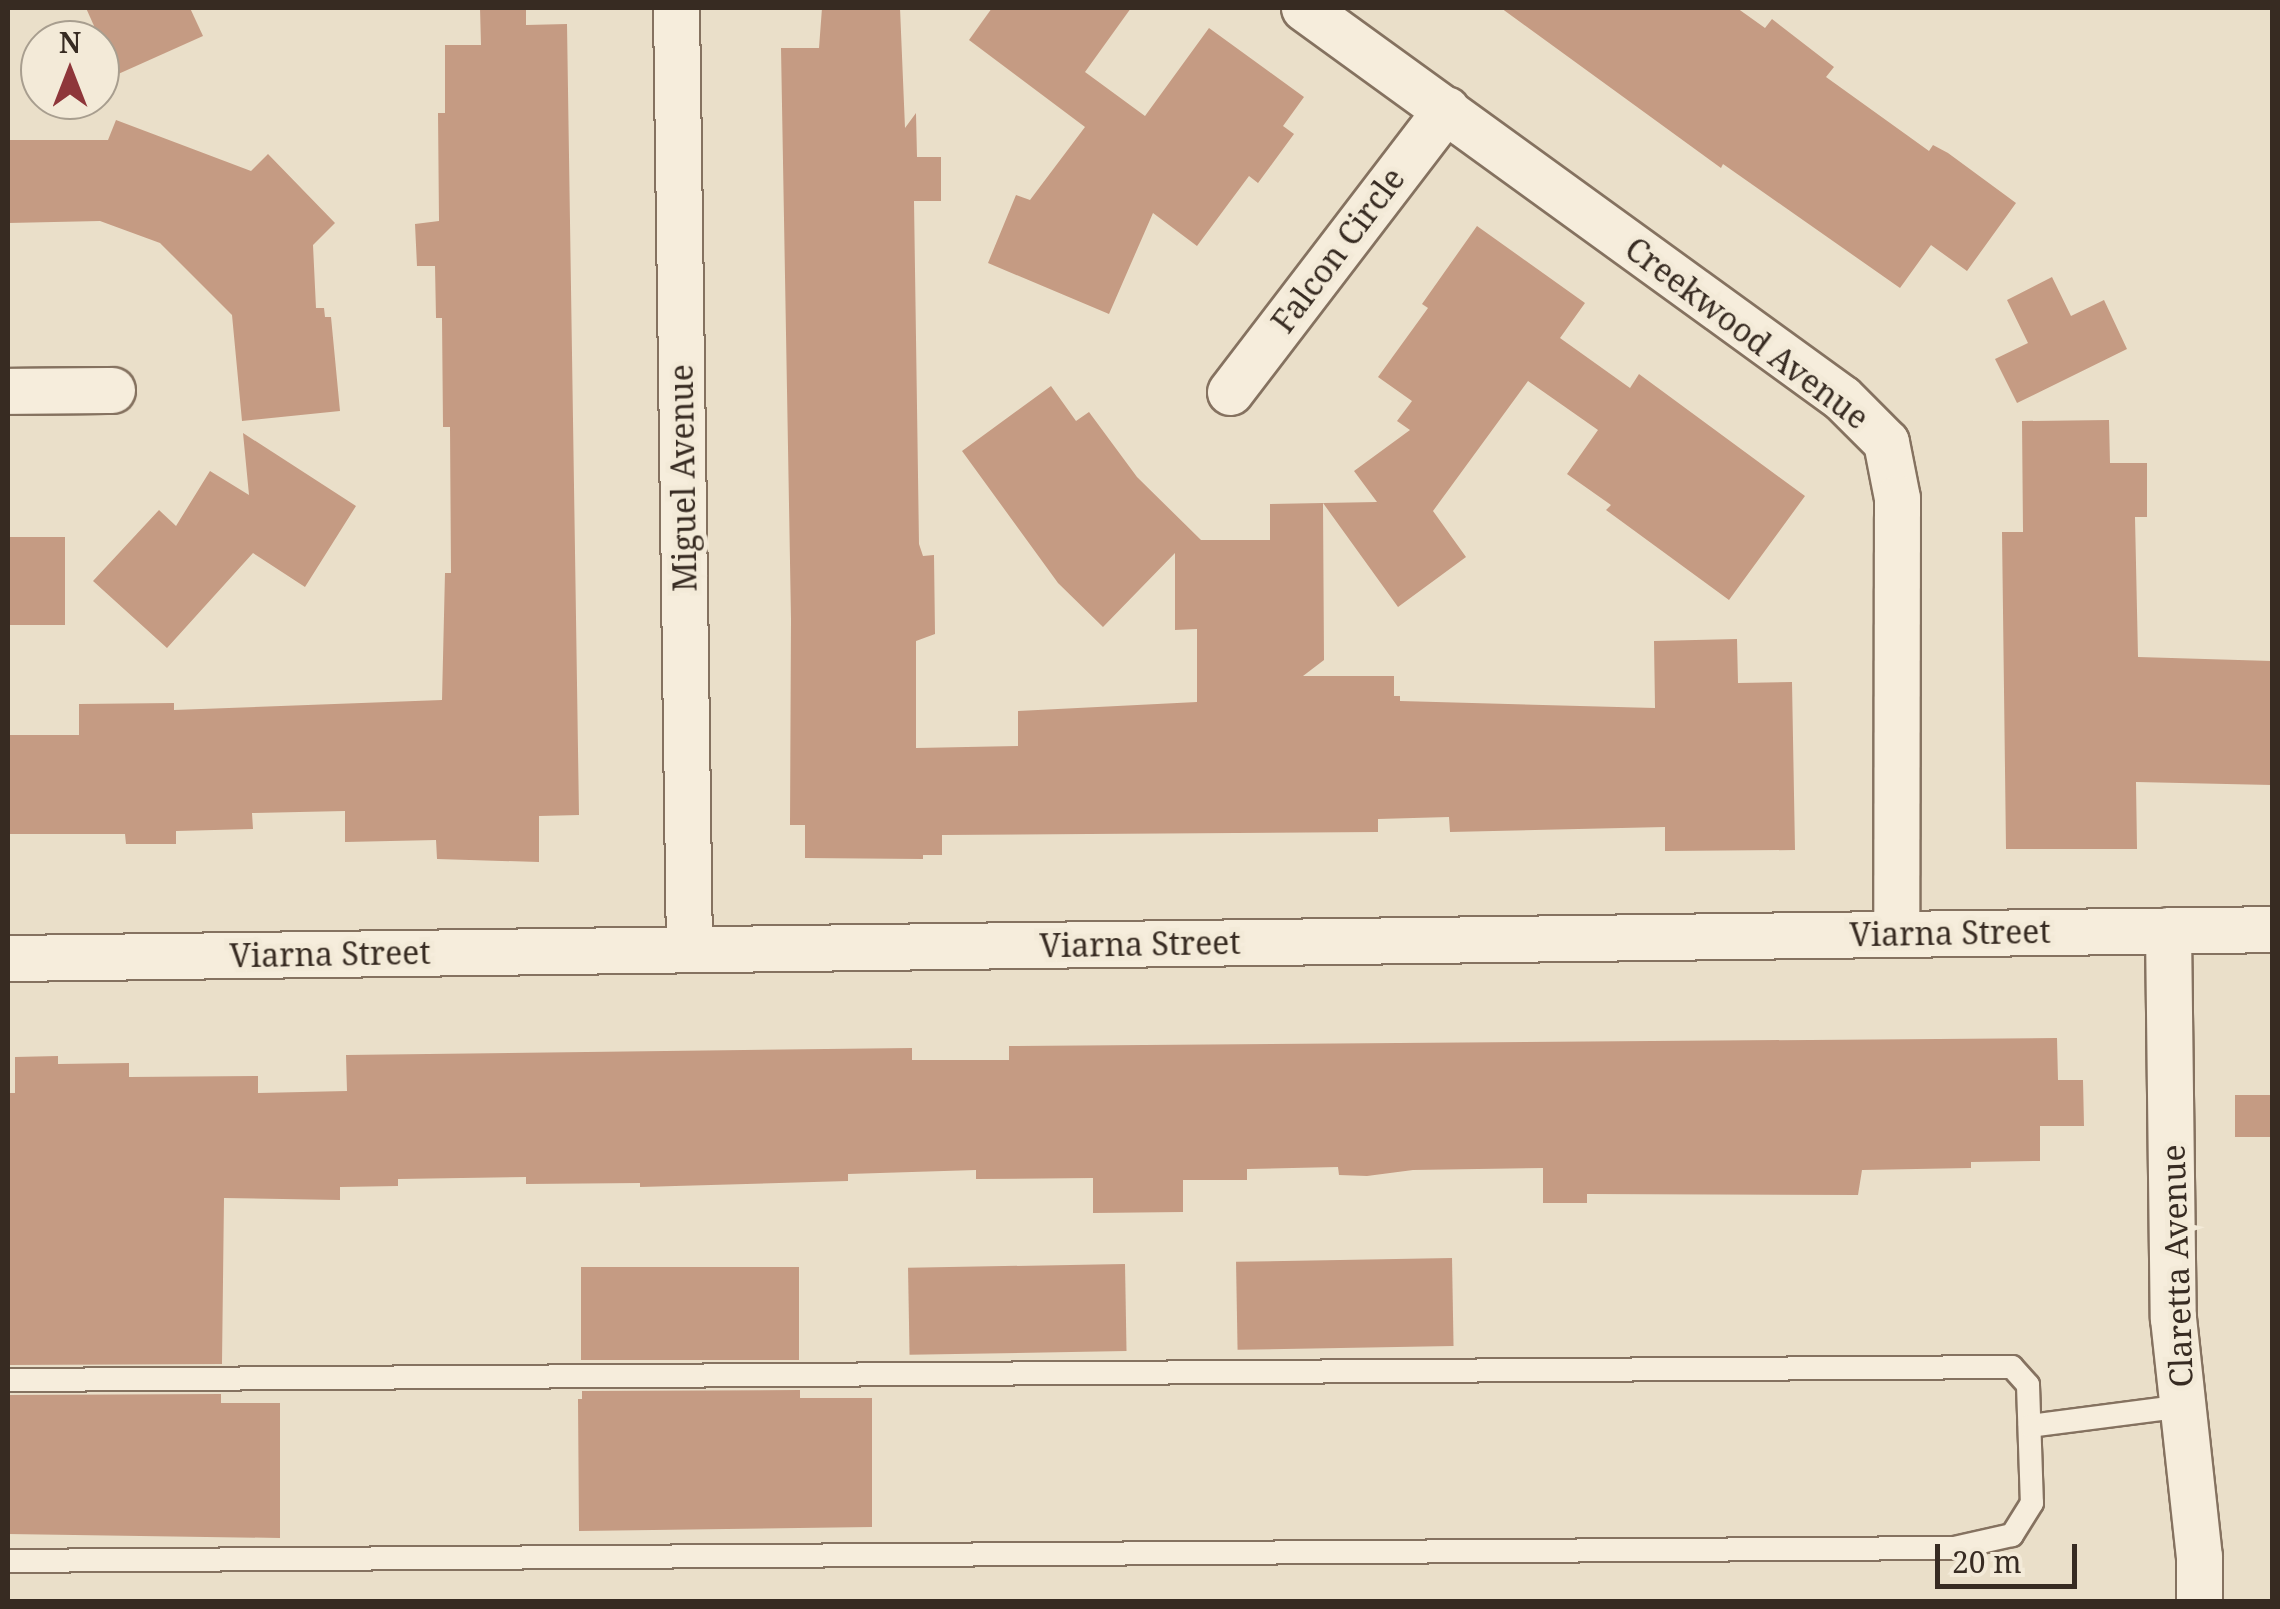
<!DOCTYPE html>
<html>
<head>
<meta charset="utf-8">
<style>
  body { margin:0 }
  #map { position:relative; width:2280px; height:1609px; overflow:hidden; background:#eadfc9; font-family:"Noto Serif",serif }
  div>[style] { position:absolute }
  .building>* { inset:0; background:#c59b83; transform-origin:0 0 }
  .roads { filter:drop-shadow(2px 0 #857260) drop-shadow(-2px 0 #857260) drop-shadow(0 2px #857260) drop-shadow(0 -2px #857260) }
  .service>* { height:22px; margin:-11px; padding:0 11px; transform-origin:11px; border-radius:11px; background:#f6eddc }
  .minor>* { height:45px; margin:-22.5px; padding:0 22.5px; transform-origin:22.5px; border-radius:22.5px; background:#f6eddc }
  span { translate:-50% -50%; white-space:nowrap; text-align:center; line-height:1.15; -webkit-text-stroke:10px #f3ead8; paint-order:stroke }
  .street-label { font-size:32px; color:#372b22 }
  .frame { position:absolute; inset:0; border:10px solid #372b22; pointer-events:none }
  .north { position:absolute; left:20px; top:20px; width:100px; height:100px; box-sizing:border-box; background:#f3ead8; border:2px solid #a89e8f; border-radius:50%; rotate:0deg; font-size:28px; font-weight:700; line-height:40px; text-align:center; color:#372b22 }
  .north::after { content:''; display:block; margin:auto; width:35px; height:45px; background:#8e363a; clip-path:polygon(50% 0,100% 100%,50% 72%,0 100%) }
  .scale { position:absolute; left:1935px; top:1544px; width:142px; height:45px; box-sizing:border-box; border:5px solid #372b22; border-top:0; padding-left:12px; font-size:30px; line-height:35px; white-space:nowrap; color:#372b22; -webkit-text-stroke:8px #f3ead8; paint-order:stroke }
</style>
</head>
<body>
<div id="map">
  <div class="building">
    <i style="clip-path:polygon(86px 8px,190px 8px,203px 36px,116px 75px)"></i>
    <i style="clip-path:polygon(480px 8px,526px 8px,526px 25px,567px 24px,579px 815px,539px 816px,539px 862px,437px 859px,436px 840px,345px 842px,345px 811px,252px 813px,253px 829px,176px 831px,176px 844px,126px 844px,125px 834px,8px 834px,8px 735px,79px 735px,79px 704px,174px 703px,174px 710px,442px 700px,445px 573px,451px 573px,450px 427px,443px 427px,442px 318px,436px 318px,435px 266px,417px 266px,415px 224px,439px 221px,438px 113px,445px 113px,445px 45px,481px 45px)"></i>
    <i style="clip-path:polygon(822px 8px,900px 8px,905px 128px,916px 113px,917px 157px,941px 157px,941px 201px,914px 201px,919px 544px,923px 556px,934px 555px,935px 634px,916px 641px,916px 748px,1018px 746px,1018px 711px,1197px 702px,1197px 629px,1175px 630px,1175px 553px,1103px 627px,1058px 583px,962px 451px,1051px 386px,1076px 421px,1089px 412px,1137px 477px,1201px 540px,1270px 540px,1270px 504px,1323px 503px,1324px 660px,1303px 676px,1394px 676px,1394px 696px,1400px 696px,1400px 701px,1655px 708px,1654px 641px,1737px 639px,1738px 683px,1792px 682px,1795px 850px,1665px 851px,1665px 827px,1450px 832px,1449px 817px,1378px 819px,1378px 832px,942px 835px,942px 855px,923px 855px,923px 859px,805px 858px,805px 825px,790px 825px,791px 619px,781px 48px,819px 48px)"></i>
    <i style="clip-path:polygon(992px 8px,1131px 8px,1085px 72px,1145px 116px,1209px 28px,1304px 97px,1283px 126px,1294px 134px,1258px 183px,1249px 176px,1197px 246px,1153px 213px,1109px 314px,988px 263px,1016px 195px,1030px 200px,1085px 127px,969px 40px)"></i>
    <i style="clip-path:polygon(1501px 8px,1737px 8px,1765px 28px,1772px 19px,1834px 67px,1826px 77px,1929px 151px,1933px 145px,1948px 153px,2016px 203px,1967px 271px,1931px 245px,1900px 288px,1723px 164px,1721px 168px)"></i>
    <i style="clip-path:polygon(116px 120px,251px 171px,268px 154px,335px 223px,313px 245px,316px 308px,324px 308px,325px 317px,331px 317px,340px 411px,242px 421px,232px 315px,160px 243px,100px 221px,8px 223px,8px 140px,108px 140px)"></i>
    <i style="clip-path:polygon(1477px 226px,1585px 303px,1560px 338px,1630px 388px,1639px 374px,1805px 496px,1729px 600px,1606px 510px,1611px 505px,1567px 474px,1598px 430px,1528px 381px,1433px 511px,1466px 557px,1398px 607px,1323px 503px,1377px 502px,1354px 471px,1410px 430px,1397px 421px,1412px 401px,1378px 377px,1428px 308px,1422px 304px)"></i>
    <i style="clip-path:polygon(2052px 277px,2071px 316px,2104px 300px,2127px 349px,2017px 403px,1995px 359px,2028px 343px,2007px 300px)"></i>
    <i style="clip-path:polygon(2109px 420px,2110px 463px,2147px 463px,2147px 517px,2135px 517px,2138px 657px,2272px 661px,2272px 785px,2136px 782px,2137px 849px,2006px 849px,2002px 532px,2023px 532px,2022px 421px)"></i>
    <i style="clip-path:polygon(243px 433px,356px 506px,305px 587px,253px 553px,167px 648px,93px 581px,159px 510px,176px 526px,210px 471px,249px 495px)"></i>
    <i style="left:8px;top:537px;width:57px;height:88px"></i>
    <i style="clip-path:polygon(2057px 1038px,2058px 1080px,2083px 1080px,2084px 1126px,2040px 1126px,2040px 1161px,1971px 1162px,1971px 1168px,1862px 1170px,1858px 1195px,1587px 1194px,1587px 1203px,1543px 1203px,1543px 1168px,1413px 1170px,1367px 1176px,1339px 1175px,1338px 1167px,1247px 1169px,1247px 1180px,1183px 1180px,1183px 1212px,1093px 1213px,1093px 1178px,976px 1179px,976px 1170px,848px 1174px,848px 1181px,640px 1187px,640px 1183px,526px 1184px,526px 1177px,398px 1179px,398px 1186px,340px 1187px,340px 1200px,224px 1198px,222px 1364px,8px 1365px,8px 1093px,15px 1093px,15px 1057px,58px 1056px,58px 1064px,129px 1063px,129px 1077px,258px 1076px,258px 1093px,347px 1091px,346px 1055px,912px 1048px,912px 1060px,1009px 1060px,1009px 1046px)"></i>
    <i style="left:2235px;top:1095px;width:37px;height:42px"></i>
    <i style="left:1452px;top:1258px;width:88px;height:216px;rotate:89deg"></i>
    <i style="left:1125px;top:1264px;width:87px;height:217px;rotate:89deg"></i>
    <i style="left:799px;top:1267px;width:93px;height:218px;rotate:90deg"></i>
    <i style="clip-path:polygon(800px 1390px,800px 1398px,872px 1398px,872px 1527px,579px 1531px,578px 1399px,582px 1399px,582px 1391px)"></i>
    <i style="clip-path:polygon(221px 1394px,221px 1403px,280px 1403px,280px 1538px,8px 1534px,8px 1395px)"></i>
  </div>
  <div class="roads">
    <div class="service">
      <i style="left:8px;top:1380px;width:2004px;rotate:-0.37deg"></i>
      <i style="left:2012px;top:1367px;width:24px;rotate:48deg"></i>
      <i style="left:2028px;top:1385px;width:118px;rotate:88.1deg"></i>
      <i style="left:2032px;top:1503px;width:38px;rotate:122deg"></i>
      <i style="left:2012px;top:1535px;width:58px;rotate:167.2deg"></i>
      <i style="left:1955px;top:1548px;width:1947px;rotate:179.62deg"></i>
      <i style="left:2030px;top:1426px;width:154px;rotate:-7.4deg"></i>
    </div>
    <div class="minor">
      <i style="left:676px;top:8px;width:941px;rotate:89.21deg"></i>
      <i style="left:1304px;top:8px;width:664px;rotate:35.94deg"></i>
      <i style="left:1842px;top:398px;width:62px;rotate:45deg"></i>
      <i style="left:1886px;top:442px;width:57px;rotate:78.9deg"></i>
      <i style="left:1897px;top:498px;width:436px;rotate:90.1deg"></i>
      <i style="left:8px;top:391px;width:104px;rotate:-0.6deg"></i>
      <i style="left:1230px;top:392px;width:356px;rotate:-52.6deg"></i>
      <i style="left:2168px;top:930px;width:388px;rotate:89.3deg"></i>
      <i style="left:2173px;top:1318px;width:239px;rotate:83.8deg"></i>
      <i style="left:2199px;top:1556px;width:46px;rotate:90deg"></i>
      <i style="left:8px;top:958px;width:2264px;rotate:-0.73deg"></i>
    </div>
  </div>
  <div class="street-label">
    <span style="left:1338px;top:250px;rotate:-53deg">Falcon Circle</span>
    <span style="left:1747px;top:333px;rotate:37deg">Creekwood Avenue</span>
    <span style="left:683px;top:478px;rotate:-91deg">Miguel Avenue</span>
    <span style="left:1950px;top:933px;rotate:-1deg">Viarna Street</span>
    <span style="left:1140px;top:944px;rotate:-1deg">Viarna Street</span>
    <span style="left:330px;top:954px;rotate:-1deg">Viarna Street</span>
    <span style="left:2177px;top:1266px;rotate:-92deg">Claretta Avenue</span>
  </div>
  <div class="frame"></div>
  <div class="north">N</div>
  <div class="scale">20 m</div>
</div>
</body>
</html>
